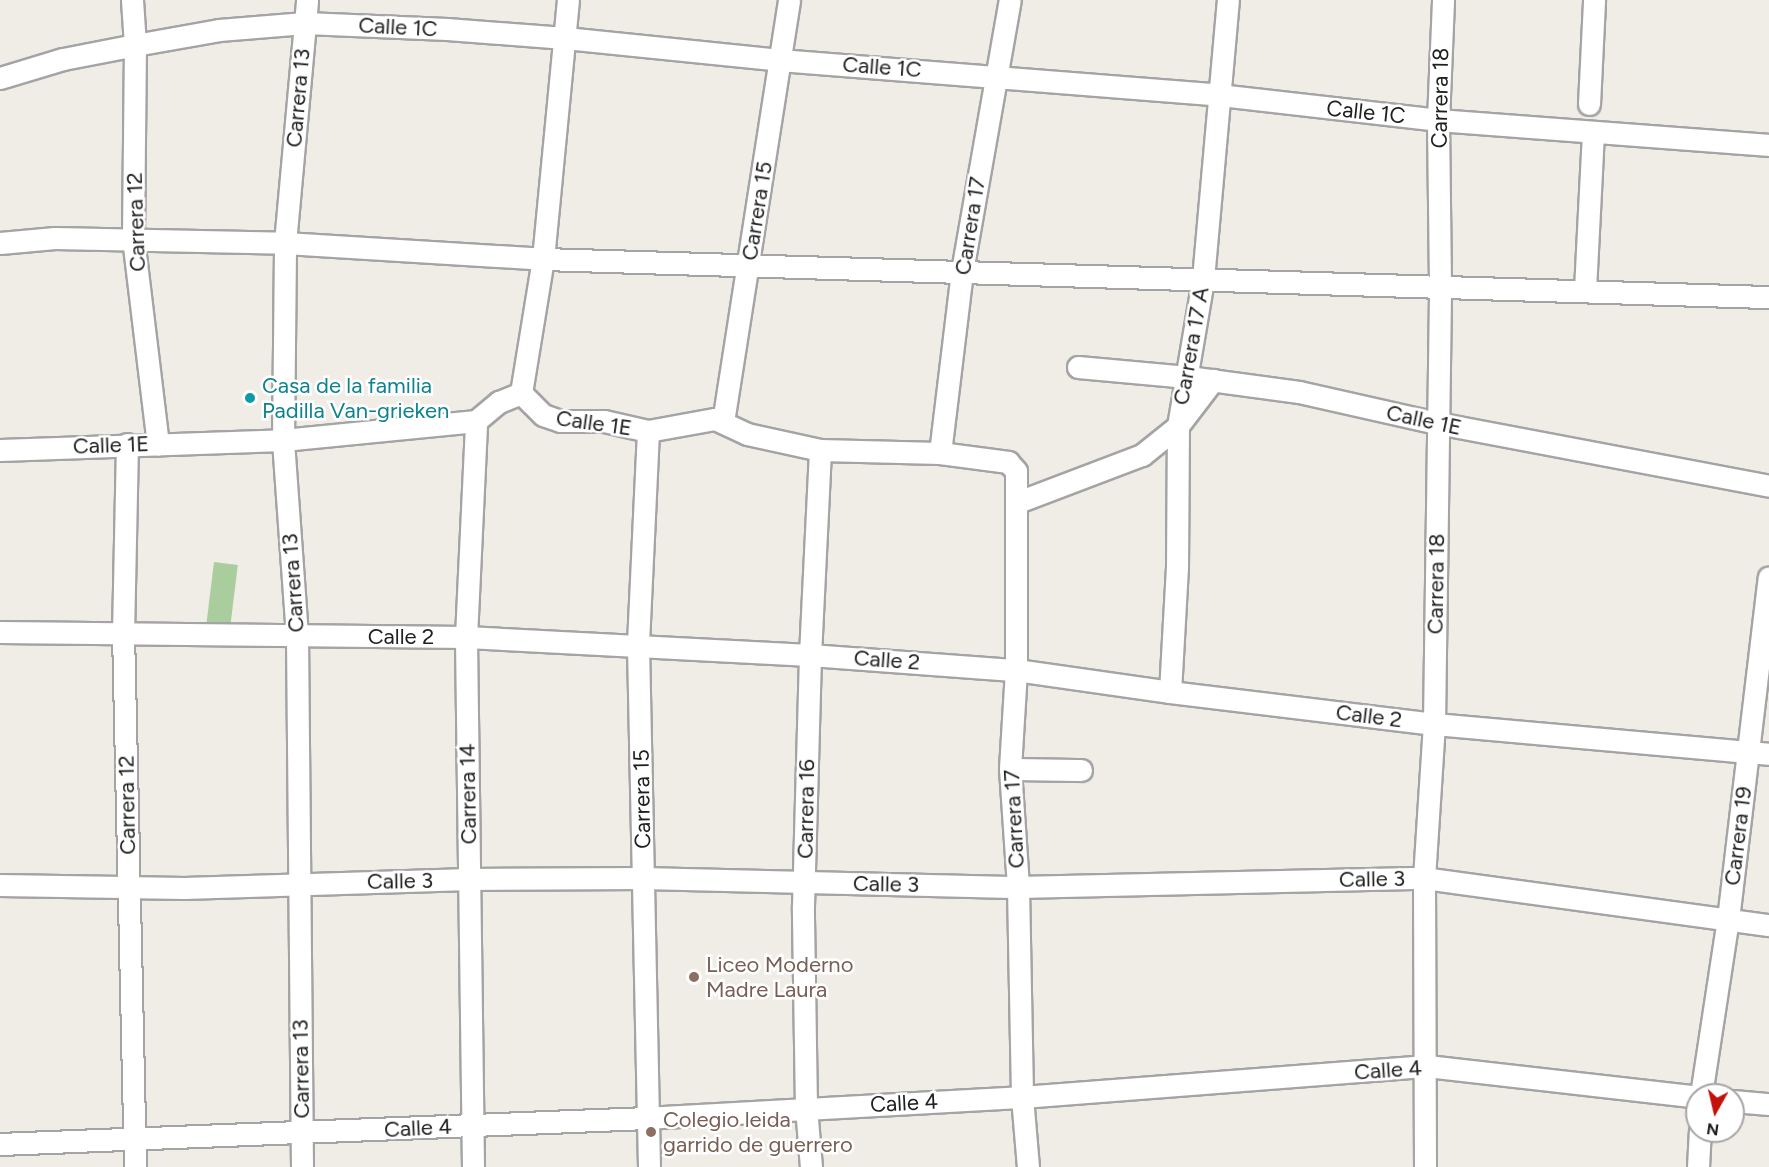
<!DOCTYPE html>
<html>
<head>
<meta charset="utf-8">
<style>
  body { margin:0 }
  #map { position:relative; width:1769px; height:1167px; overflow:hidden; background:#f0ede7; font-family:Figtree,sans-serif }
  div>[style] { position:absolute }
  .forest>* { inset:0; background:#aacd9e; transform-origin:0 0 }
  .roads { filter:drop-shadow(2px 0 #a4a4a4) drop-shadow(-2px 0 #a4a4a4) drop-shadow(0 2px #a4a4a4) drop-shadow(0 -2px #a4a4a4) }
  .minor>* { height:21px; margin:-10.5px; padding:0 10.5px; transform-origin:10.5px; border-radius:10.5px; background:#fff }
  .dots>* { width:16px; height:16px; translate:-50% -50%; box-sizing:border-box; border:3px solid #fff; border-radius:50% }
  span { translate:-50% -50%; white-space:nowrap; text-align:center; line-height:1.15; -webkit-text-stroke:5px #fff; paint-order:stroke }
  .street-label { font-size:22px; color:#202020 }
  .culture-label { font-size:22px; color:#0d838f }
  .left { translate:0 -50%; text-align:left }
  .education-label { font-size:22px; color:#785e54 }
  .north { position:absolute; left:1685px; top:1083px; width:60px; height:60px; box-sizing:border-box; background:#fff; border:2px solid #a6a6a6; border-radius:50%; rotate:188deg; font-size:16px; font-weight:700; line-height:24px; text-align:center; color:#202020 }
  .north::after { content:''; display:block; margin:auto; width:21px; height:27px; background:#c4110b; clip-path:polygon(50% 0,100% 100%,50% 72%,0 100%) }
</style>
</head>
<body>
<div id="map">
  <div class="forest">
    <i style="left:214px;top:562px;width:24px;height:68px;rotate:7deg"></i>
  </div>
  <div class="roads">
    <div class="minor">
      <i style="left:132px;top:0;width:45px;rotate:86.2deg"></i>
      <i style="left:135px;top:45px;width:193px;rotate:90.6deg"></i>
      <i style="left:133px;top:238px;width:208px;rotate:83.1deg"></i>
      <i style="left:0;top:78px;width:66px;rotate:-16.8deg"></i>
      <i style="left:63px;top:59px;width:73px;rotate:-11deg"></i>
      <i style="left:135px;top:45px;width:85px;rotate:-10.1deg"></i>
      <i style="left:219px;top:30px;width:86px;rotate:-4.7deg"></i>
      <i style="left:305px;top:23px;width:142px;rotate:2.4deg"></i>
      <i style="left:447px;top:29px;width:118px;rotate:4.4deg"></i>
      <i style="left:565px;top:38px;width:216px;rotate:5.8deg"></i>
      <i style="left:780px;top:60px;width:441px;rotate:4.5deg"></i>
      <i style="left:1220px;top:95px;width:219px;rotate:6.5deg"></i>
      <i style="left:1438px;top:120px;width:332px;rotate:4.3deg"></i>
      <i style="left:1589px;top:104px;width:104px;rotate:-87.2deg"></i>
      <i style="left:0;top:243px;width:55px;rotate:-5.2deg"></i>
      <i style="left:55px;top:238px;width:230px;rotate:1.2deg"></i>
      <i style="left:285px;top:243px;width:258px;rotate:3.5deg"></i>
      <i style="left:543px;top:259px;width:1227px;rotate:1.78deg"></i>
      <i style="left:1585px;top:290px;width:158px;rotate:-87.1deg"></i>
      <i style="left:1078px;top:367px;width:110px;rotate:5.2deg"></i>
      <i style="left:1188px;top:377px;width:112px;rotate:7.7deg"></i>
      <i style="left:1299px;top:392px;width:141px;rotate:12.7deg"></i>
      <i style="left:1437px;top:423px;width:338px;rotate:10.7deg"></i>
      <i style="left:521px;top:393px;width:31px;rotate:45deg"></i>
      <i style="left:543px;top:415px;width:18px;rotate:19deg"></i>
      <i style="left:560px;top:421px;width:44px"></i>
      <i style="left:604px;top:421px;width:45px;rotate:12.8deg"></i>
      <i style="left:648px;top:431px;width:68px;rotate:-10.2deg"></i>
      <i style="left:715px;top:419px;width:35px;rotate:25deg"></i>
      <i style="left:747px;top:434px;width:75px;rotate:12.4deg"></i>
      <i style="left:820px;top:450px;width:120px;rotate:1.4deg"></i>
      <i style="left:940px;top:453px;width:69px;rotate:7.5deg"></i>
      <i style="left:1008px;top:462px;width:12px;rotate:48deg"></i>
      <i style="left:1016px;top:471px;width:199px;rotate:90deg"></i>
      <i style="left:1016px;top:670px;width:99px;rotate:93.5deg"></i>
      <i style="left:1010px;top:769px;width:118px;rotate:86.1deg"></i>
      <i style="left:1018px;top:887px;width:210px;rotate:88.9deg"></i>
      <i style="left:1022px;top:1097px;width:70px;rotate:85.1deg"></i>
      <i style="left:521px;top:393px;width:136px;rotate:-80.7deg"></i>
      <i style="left:543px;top:259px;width:260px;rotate:-84.5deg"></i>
      <i style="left:723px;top:422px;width:427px;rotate:-81.1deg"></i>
      <i style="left:648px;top:431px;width:215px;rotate:92.7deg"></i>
      <i style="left:638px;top:646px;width:521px;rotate:88.79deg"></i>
      <i style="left:127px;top:444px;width:188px;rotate:91.2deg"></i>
      <i style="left:123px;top:632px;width:535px;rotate:88.72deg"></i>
      <i style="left:0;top:450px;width:283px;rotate:-2deg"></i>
      <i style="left:283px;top:440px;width:194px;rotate:-5.6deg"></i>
      <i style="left:476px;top:421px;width:30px;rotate:-40deg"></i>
      <i style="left:499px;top:402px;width:24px;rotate:-22deg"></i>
      <i style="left:940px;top:453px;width:183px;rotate:-83.1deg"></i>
      <i style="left:962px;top:271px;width:275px;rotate:-80deg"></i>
      <i style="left:1018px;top:502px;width:133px;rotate:-20.8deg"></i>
      <i style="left:1142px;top:455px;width:46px;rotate:-38.9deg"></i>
      <i style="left:1178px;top:426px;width:58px;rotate:-52.7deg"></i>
      <i style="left:0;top:632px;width:466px;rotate:0.6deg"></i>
      <i style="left:466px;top:637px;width:344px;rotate:3deg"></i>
      <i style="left:810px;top:655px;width:207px;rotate:4.2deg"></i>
      <i style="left:1016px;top:670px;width:156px;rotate:8.1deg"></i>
      <i style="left:1170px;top:692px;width:266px;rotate:6.9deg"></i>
      <i style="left:1434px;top:724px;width:336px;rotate:5.1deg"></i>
      <i style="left:1170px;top:692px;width:124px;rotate:-86.8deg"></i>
      <i style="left:1177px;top:568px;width:142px;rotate:-89.6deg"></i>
      <i style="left:1178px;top:426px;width:149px;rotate:-80.3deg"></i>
      <i style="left:1203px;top:279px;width:280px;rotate:-84.9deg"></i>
      <i style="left:1010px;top:769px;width:71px;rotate:0.8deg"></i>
      <i style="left:0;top:885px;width:184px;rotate:0.9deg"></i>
      <i style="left:184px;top:888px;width:285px;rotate:-1.8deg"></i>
      <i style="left:469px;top:879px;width:174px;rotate:-0.3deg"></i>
      <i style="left:643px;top:878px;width:375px;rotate:1.4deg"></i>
      <i style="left:1018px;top:887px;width:406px;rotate:-1.3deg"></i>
      <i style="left:1424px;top:878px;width:348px;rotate:7.8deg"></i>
      <i style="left:1701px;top:1095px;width:178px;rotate:-81.3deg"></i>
      <i style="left:1728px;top:919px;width:344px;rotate:-83.2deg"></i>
      <i style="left:1733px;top:1101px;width:36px;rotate:5deg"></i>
      <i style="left:0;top:1144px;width:647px;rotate:-2.3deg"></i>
      <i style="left:646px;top:1118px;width:377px;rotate:-3.2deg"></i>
      <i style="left:1022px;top:1097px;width:406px;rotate:-4.4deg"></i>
      <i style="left:1427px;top:1066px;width:272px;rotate:6.5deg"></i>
      <i style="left:302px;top:1167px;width:531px;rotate:-90.54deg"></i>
      <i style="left:297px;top:636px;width:196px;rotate:-94.1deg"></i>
      <i style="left:283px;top:440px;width:197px;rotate:-89.4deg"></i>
      <i style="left:285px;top:243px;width:244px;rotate:-84.8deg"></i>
      <i style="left:473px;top:1167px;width:530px;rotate:-90.76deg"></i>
      <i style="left:466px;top:637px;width:216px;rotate:-87.3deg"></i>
      <i style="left:811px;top:1167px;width:59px;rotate:-94.8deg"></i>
      <i style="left:806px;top:1108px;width:202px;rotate:-90.9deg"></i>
      <i style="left:803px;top:906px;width:251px;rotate:-88.4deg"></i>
      <i style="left:810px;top:655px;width:205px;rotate:-87.2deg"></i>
      <i style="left:1425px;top:1167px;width:289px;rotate:-90.2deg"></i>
      <i style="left:1424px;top:878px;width:154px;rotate:-86.3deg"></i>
      <i style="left:1434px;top:724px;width:439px;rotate:-89.2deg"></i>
      <i style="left:1440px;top:285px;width:165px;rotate:-90.7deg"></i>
      <i style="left:1438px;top:120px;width:120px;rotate:-87.6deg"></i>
      <i style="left:1698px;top:1167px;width:36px;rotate:-87deg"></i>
    </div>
  </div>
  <div class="dots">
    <i style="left:250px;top:398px;background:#0f9aa8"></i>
    <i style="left:694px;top:977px;background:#8d6e63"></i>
    <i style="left:651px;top:1132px;background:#8d6e63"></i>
  </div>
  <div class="street-label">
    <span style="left:398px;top:27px;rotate:3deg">Calle 1C</span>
    <span style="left:882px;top:67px;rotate:4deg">Calle 1C</span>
    <span style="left:298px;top:98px;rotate:-85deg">Carrera 13</span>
    <span style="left:1440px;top:98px;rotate:-89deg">Carrera 18</span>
    <span style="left:1366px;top:112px;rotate:6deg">Calle 1C</span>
    <span style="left:757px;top:211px;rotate:-81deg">Carrera 15</span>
    <span style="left:136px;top:222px;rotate:-92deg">Carrera 12</span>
    <span style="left:970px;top:226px;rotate:-81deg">Carrera 17</span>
    <span style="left:1191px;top:346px;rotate:-80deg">Carrera 17 A</span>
    <span style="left:1424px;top:420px;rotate:12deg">Calle 1E</span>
    <span style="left:594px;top:423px;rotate:8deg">Calle 1E</span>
    <span style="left:111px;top:445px;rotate:-2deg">Calle 1E</span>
    <span style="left:293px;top:583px;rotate:-94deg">Carrera 13</span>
    <span style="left:1436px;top:584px;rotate:-89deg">Carrera 18</span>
    <span style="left:401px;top:637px">Calle 2</span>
    <span style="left:887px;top:660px;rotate:4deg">Calle 2</span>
    <span style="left:1369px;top:716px;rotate:7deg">Calle 2</span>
    <span style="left:468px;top:794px;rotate:-91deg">Carrera 14</span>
    <span style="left:642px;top:799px;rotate:-91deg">Carrera 15</span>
    <span style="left:127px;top:805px;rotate:-91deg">Carrera 12</span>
    <span style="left:806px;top:809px;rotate:-89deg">Carrera 16</span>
    <span style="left:1014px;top:819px;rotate:-93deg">Carrera 17</span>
    <span style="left:1738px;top:836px;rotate:-83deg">Carrera 19</span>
    <span style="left:1372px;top:879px;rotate:-1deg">Calle 3</span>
    <span style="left:400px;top:881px;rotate:-1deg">Calle 3</span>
    <span style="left:886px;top:884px;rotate:1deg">Calle 3</span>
    <span style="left:301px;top:1069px;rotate:-91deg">Carrera 13</span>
    <span style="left:1388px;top:1070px;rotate:-4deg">Calle 4</span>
    <span style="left:904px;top:1103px;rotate:-3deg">Calle 4</span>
    <span style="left:418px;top:1128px;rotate:-3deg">Calle 4</span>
  </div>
  <div class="culture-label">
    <span class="left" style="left:262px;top:398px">Casa de la familia<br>Padilla Van-grieken</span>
  </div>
  <div class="education-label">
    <span class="left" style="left:706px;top:977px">Liceo Moderno<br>Madre Laura</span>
    <span class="left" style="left:663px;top:1132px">Colegio leida<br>garrido de guerrero</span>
  </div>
  <div class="north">N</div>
</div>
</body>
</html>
